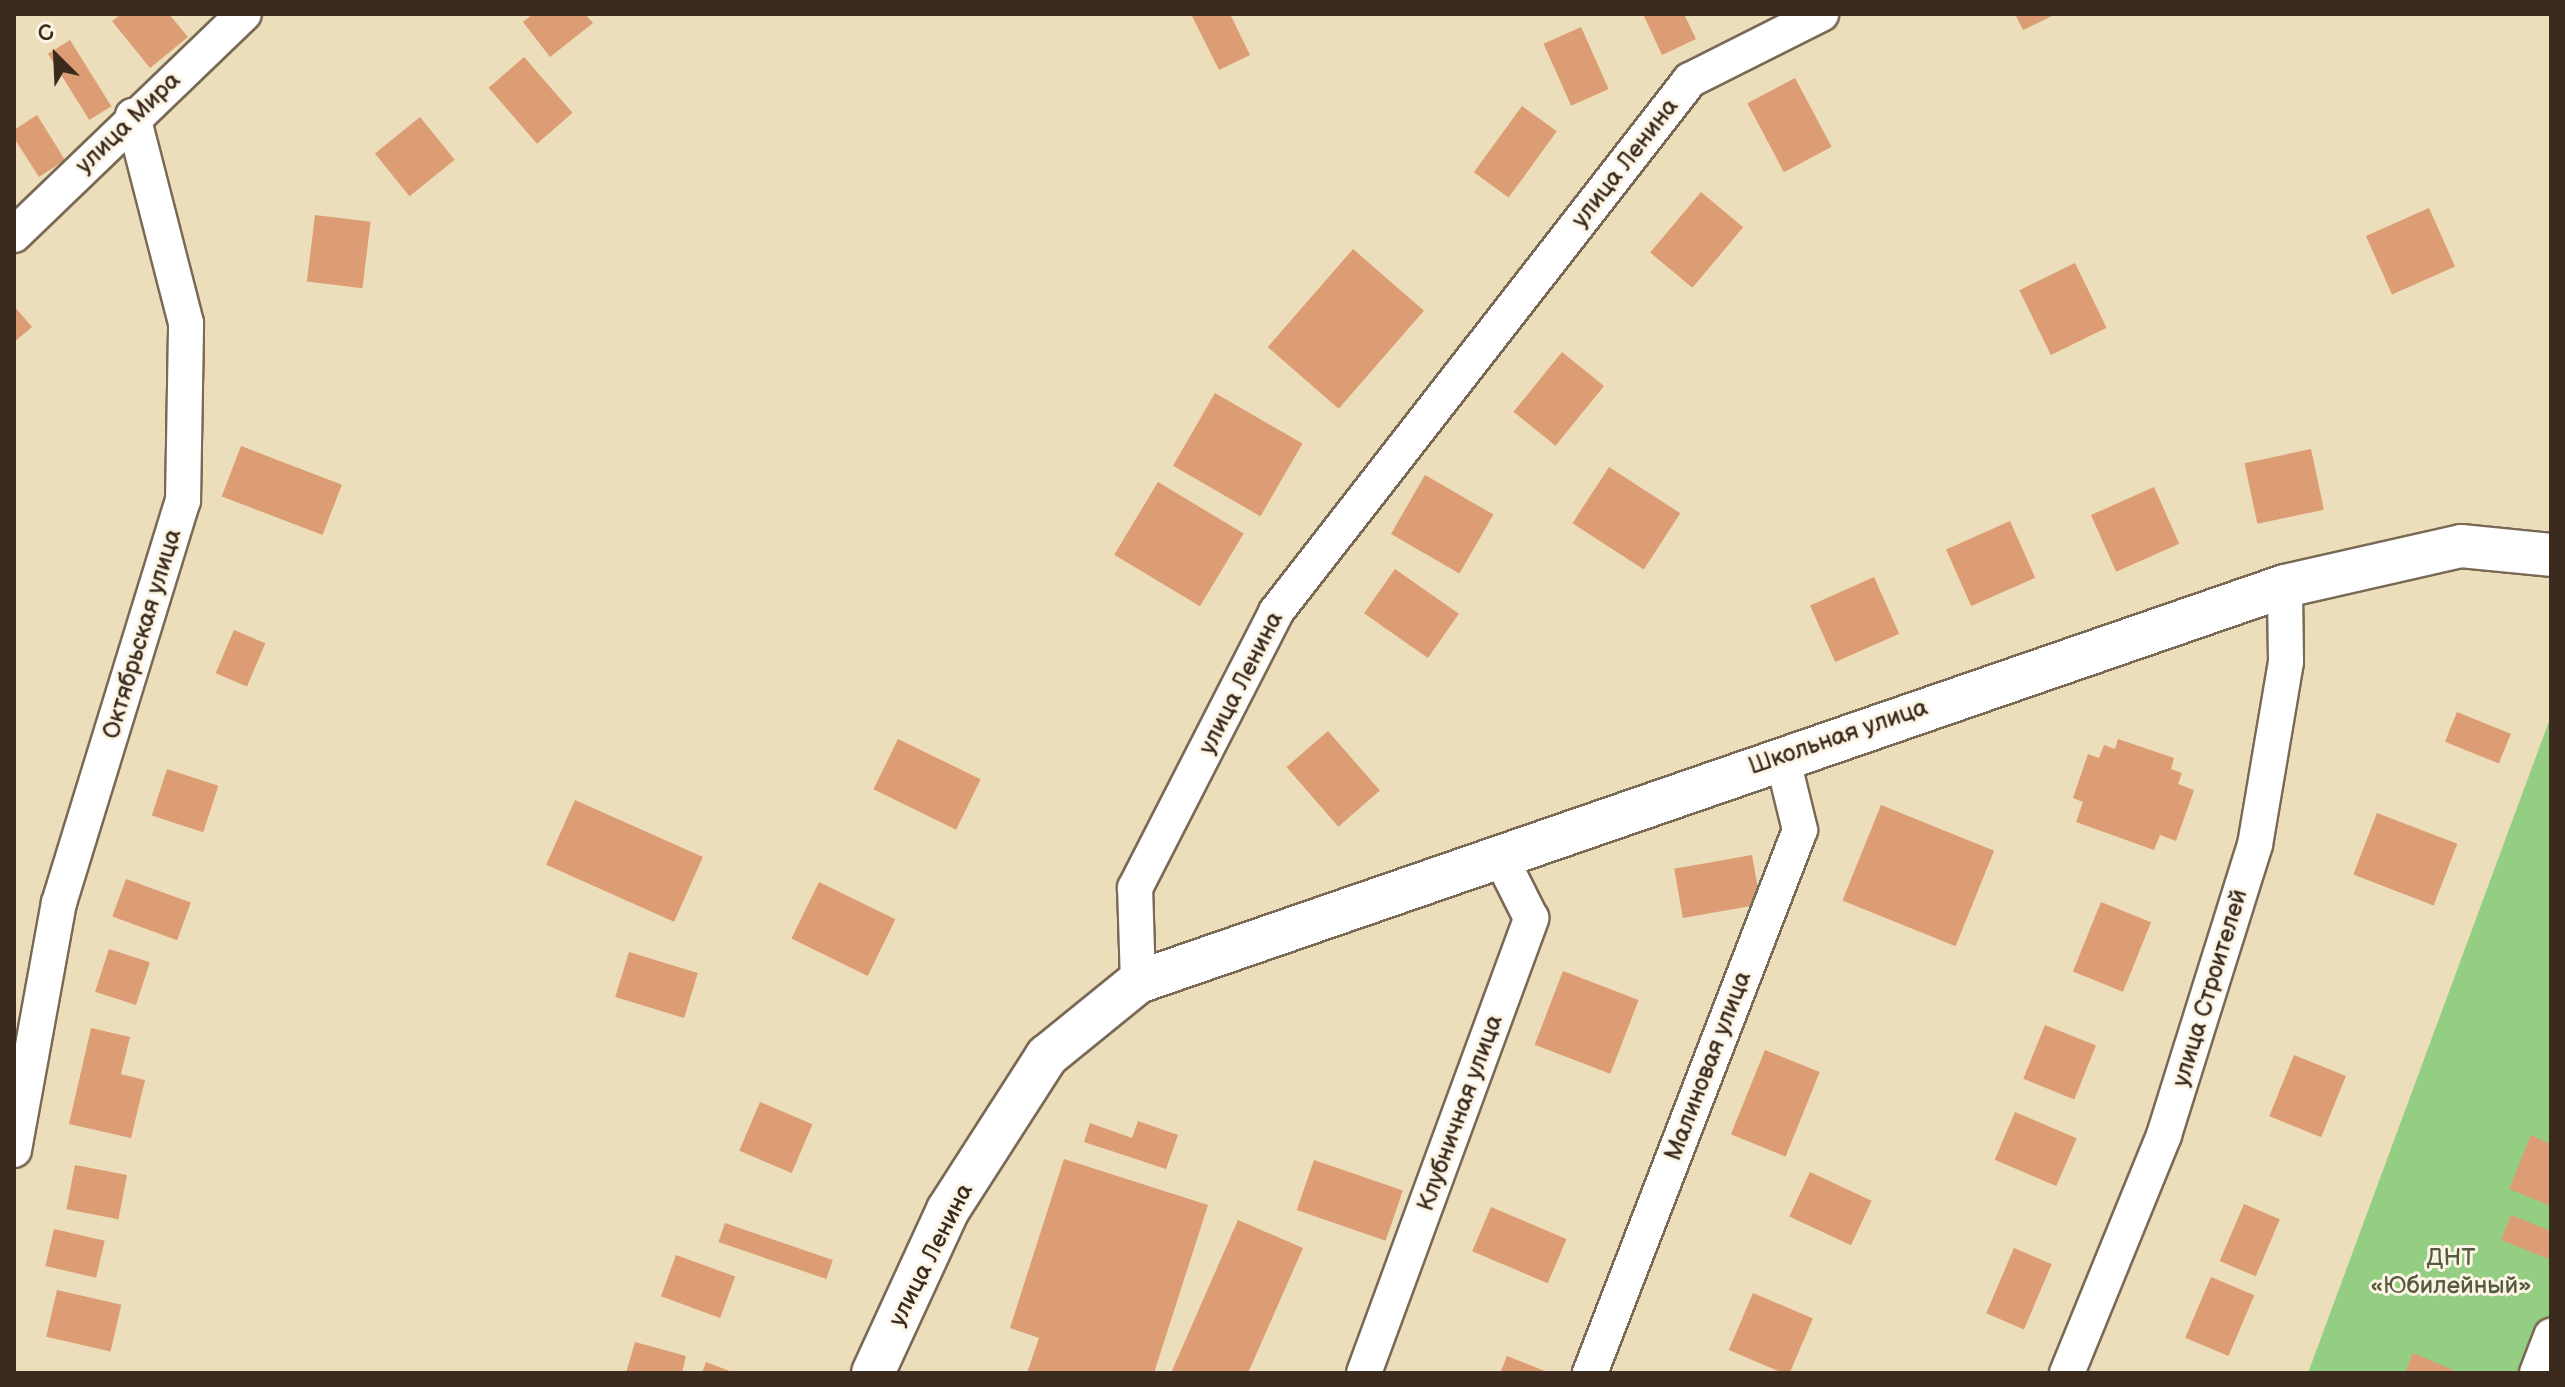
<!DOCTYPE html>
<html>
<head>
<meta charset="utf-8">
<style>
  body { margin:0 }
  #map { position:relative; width:2565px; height:1387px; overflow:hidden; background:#ecdeba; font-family:"Balsamiq Sans",sans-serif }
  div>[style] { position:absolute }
  .green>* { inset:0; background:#93ce83 }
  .building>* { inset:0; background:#dc9d74; transform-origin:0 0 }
  .roads { filter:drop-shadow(2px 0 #796955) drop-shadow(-2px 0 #796955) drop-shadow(0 2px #796955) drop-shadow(0 -2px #796955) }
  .minor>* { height:34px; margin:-17px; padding:0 17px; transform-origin:17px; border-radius:17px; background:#fff }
  .tertiary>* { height:42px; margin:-21px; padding:0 21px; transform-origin:21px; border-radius:21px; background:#fff }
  span { translate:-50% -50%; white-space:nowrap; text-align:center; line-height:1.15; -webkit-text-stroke:6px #fcf5e5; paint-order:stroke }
  .street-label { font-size:24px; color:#3b2a1e }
  .park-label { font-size:24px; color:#555b3c }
  .frame { position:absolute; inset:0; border:16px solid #3b2a1e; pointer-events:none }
  .north { position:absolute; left:16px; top:16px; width:80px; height:80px; -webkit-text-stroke:6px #fcf5e5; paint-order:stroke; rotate:336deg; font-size:22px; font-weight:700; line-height:32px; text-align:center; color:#3b2a1e }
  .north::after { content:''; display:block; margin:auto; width:28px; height:36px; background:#3b2a1e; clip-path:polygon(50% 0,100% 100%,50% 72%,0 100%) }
</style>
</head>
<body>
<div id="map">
  <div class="green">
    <i style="clip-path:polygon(2551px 716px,2551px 1373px,2308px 1373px)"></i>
  </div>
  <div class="building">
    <i style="clip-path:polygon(121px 14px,169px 14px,188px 37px,150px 68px,112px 21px)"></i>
    <i style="clip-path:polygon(533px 14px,585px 14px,593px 23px,550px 57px,523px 22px)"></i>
    <i style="clip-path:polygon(1191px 14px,1230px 14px,1250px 55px,1219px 70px)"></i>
    <i style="clip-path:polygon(1643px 14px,1684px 14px,1696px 39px,1662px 55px)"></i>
    <i style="clip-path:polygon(2015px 14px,2056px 14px,2023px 30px)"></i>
    <i style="left:1581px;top:27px;width:68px;height:41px;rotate:66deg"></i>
    <i style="left:70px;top:40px;width:78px;height:26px;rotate:58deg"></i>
    <i style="left:524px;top:57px;width:74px;height:47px;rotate:49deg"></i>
    <i style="left:1795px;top:78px;width:78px;height:54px;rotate:62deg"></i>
    <i style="left:1522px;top:106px;width:43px;height:82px;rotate:36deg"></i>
    <i style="clip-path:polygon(37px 115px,65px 160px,39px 177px,14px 138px,14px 130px)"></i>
    <i style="left:420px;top:117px;width:55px;height:58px;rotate:51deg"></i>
    <i style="left:1701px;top:192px;width:55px;height:79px;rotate:40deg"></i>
    <i style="left:2429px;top:208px;width:64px;height:69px;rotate:66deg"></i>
    <i style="left:315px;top:215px;width:56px;height:67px;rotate:7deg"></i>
    <i style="left:1353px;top:249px;width:94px;height:130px;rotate:41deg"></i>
    <i style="left:2075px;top:263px;width:72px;height:62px;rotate:64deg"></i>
    <i style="clip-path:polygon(14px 306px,32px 327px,14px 342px)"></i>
    <i style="left:1562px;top:352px;width:54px;height:77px;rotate:39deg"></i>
    <i style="left:1215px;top:393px;width:101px;height:84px;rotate:30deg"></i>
    <i style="left:241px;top:446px;width:108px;height:54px;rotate:21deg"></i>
    <i style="left:2311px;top:449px;width:62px;height:68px;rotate:78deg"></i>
    <i style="left:1609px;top:467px;width:85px;height:67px;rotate:33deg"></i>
    <i style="left:1425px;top:475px;width:79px;height:68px;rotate:30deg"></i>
    <i style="left:1158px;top:482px;width:100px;height:85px;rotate:31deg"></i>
    <i style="left:2154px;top:487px;width:62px;height:69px;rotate:66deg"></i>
    <i style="left:2010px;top:521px;width:62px;height:70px;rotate:66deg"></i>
    <i style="left:1395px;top:569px;width:78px;height:54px;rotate:35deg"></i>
    <i style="left:1874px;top:577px;width:62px;height:70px;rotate:66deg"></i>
    <i style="left:234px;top:630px;width:34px;height:47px;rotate:23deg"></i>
    <i style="left:2457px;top:712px;width:58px;height:32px;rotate:22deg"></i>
    <i style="left:1328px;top:731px;width:79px;height:55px;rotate:49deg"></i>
    <i style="left:898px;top:739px;width:92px;height:56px;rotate:26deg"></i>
    <i style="clip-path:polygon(2118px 739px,2174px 758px,2171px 769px,2182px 773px,2178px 784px,2194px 790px,2176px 841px,2160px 835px,2154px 850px,2076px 822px,2083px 802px,2073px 798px,2088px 754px,2099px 758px,2104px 745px,2115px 749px)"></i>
    <i style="left:167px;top:769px;width:54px;height:49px;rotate:18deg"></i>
    <i style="left:575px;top:800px;width:140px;height:71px;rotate:24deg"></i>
    <i style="left:1881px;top:805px;width:122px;height:103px;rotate:22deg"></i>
    <i style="left:2377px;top:813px;width:86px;height:66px;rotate:21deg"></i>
    <i style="left:1752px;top:855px;width:50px;height:79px;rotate:80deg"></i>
    <i style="left:126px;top:879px;width:69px;height:40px;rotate:20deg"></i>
    <i style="left:819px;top:882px;width:85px;height:63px;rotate:26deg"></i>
    <i style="left:2101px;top:902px;width:54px;height:75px;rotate:22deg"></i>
    <i style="left:109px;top:949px;width:43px;height:45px;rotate:18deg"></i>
    <i style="left:629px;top:952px;width:72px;height:47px;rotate:17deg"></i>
    <i style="left:1563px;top:971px;width:81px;height:79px;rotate:21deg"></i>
    <i style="left:2045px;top:1025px;width:55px;height:58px;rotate:22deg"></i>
    <i style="clip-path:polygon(91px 1028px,130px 1037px,121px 1074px,145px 1080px,131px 1138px,69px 1124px)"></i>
    <i style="left:1765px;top:1050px;width:59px;height:91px;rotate:22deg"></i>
    <i style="left:2294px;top:1055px;width:56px;height:66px;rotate:22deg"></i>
    <i style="left:760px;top:1102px;width:57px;height:53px;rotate:23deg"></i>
    <i style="left:2015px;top:1112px;width:67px;height:52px;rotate:23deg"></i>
    <i style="clip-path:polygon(1138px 1121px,1178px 1135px,1166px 1169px,1084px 1142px,1090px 1123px,1132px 1138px)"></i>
    <i style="clip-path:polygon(2531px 1135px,2551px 1144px,2551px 1206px,2509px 1189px)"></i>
    <i style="clip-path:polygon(1064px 1159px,1208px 1205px,1154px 1373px,1027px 1373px,1039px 1338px,1010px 1328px)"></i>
    <i style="left:1314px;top:1160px;width:94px;height:53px;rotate:19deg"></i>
    <i style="left:75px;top:1165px;width:53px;height:45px;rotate:11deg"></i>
    <i style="left:1810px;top:1172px;width:68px;height:49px;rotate:25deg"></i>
    <i style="left:2244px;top:1204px;width:39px;height:62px;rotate:23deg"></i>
    <i style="left:1491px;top:1207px;width:82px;height:48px;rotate:23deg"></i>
    <i style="clip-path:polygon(2511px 1215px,2551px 1231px,2551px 1260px,2501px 1240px)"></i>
    <i style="clip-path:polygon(1238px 1220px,1303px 1248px,1248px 1373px,1171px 1373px)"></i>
    <i style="left:725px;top:1223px;width:114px;height:20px;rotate:19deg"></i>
    <i style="left:54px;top:1229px;width:52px;height:38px;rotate:13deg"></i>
    <i style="left:2014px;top:1248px;width:41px;height:71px;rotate:23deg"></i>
    <i style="left:676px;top:1255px;width:63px;height:44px;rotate:20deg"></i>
    <i style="left:2211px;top:1277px;width:47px;height:66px;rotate:23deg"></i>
    <i style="left:57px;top:1290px;width:66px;height:48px;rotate:13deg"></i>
    <i style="left:1753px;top:1293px;width:65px;height:62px;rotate:23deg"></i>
    <i style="clip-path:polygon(635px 1342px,686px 1356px,682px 1373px,626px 1373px)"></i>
    <i style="clip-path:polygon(2413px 1353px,2460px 1373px,2405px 1373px)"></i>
    <i style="clip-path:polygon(1507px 1356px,1550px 1373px,1500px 1373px)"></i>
    <i style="clip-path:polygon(706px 1362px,735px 1373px,702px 1373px)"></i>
  </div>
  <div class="roads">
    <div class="minor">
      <i style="left:14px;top:235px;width:319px;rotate:-43.9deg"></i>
      <i style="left:1138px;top:982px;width:94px;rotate:-91.8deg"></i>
      <i style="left:1135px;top:888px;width:310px;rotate:-62.9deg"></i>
      <i style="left:1276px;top:612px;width:674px;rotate:-52.11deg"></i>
      <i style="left:1690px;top:80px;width:147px;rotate:-26.7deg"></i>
      <i style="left:14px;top:1150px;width:251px;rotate:-79.7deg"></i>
      <i style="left:59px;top:903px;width:421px;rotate:-72.9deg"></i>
      <i style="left:183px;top:501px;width:178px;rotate:-89deg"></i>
      <i style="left:186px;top:323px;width:214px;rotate:-104.4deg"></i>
      <i style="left:1364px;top:1373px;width:485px;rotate:-69.8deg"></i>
      <i style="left:1531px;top:918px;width:69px;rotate:-116.6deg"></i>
      <i style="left:1590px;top:1373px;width:582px;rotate:-68.86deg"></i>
      <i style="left:1800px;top:830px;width:76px;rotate:-103.7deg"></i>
      <i style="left:2067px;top:1373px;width:257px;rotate:-67.8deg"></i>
      <i style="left:2164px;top:1135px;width:304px;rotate:-72.6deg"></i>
      <i style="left:2255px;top:845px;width:186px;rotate:-80.4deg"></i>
      <i style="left:2286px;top:662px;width:76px;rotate:-90.8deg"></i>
      <i style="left:2537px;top:1373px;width:40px;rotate:-69deg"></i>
    </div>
    <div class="tertiary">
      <i style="left:873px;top:1373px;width:179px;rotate:-65.3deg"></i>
      <i style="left:948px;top:1210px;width:183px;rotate:-57.3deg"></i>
      <i style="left:1047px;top:1056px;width:117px;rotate:-39.1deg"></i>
      <i style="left:1138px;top:982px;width:1213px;rotate:-19.05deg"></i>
      <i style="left:2285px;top:586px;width:180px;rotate:-12.8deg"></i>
      <i style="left:2461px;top:546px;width:90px;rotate:5.7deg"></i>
    </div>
  </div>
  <div class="street-label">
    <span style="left:128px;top:123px;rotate:-44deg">улица Мира</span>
    <span style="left:1625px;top:163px;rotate:-52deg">улица Ленина</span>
    <span style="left:142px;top:634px;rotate:-73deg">Октябрьская улица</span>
    <span style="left:1241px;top:683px;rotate:-63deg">улица Ленина</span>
    <span style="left:1838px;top:737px;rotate:-19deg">Школьная улица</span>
    <span style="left:2210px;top:988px;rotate:-73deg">улица Строителей</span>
    <span style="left:1708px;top:1066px;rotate:-69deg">Малиновая улица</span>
    <span style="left:1460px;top:1113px;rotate:-70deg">Клубничная улица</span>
    <span style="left:931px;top:1255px;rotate:-63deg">улица Ленина</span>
  </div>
  <div class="park-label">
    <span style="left:2451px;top:1272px">ДНТ<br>«Юбилейный»</span>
  </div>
  <div class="frame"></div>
  <div class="north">С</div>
</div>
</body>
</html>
